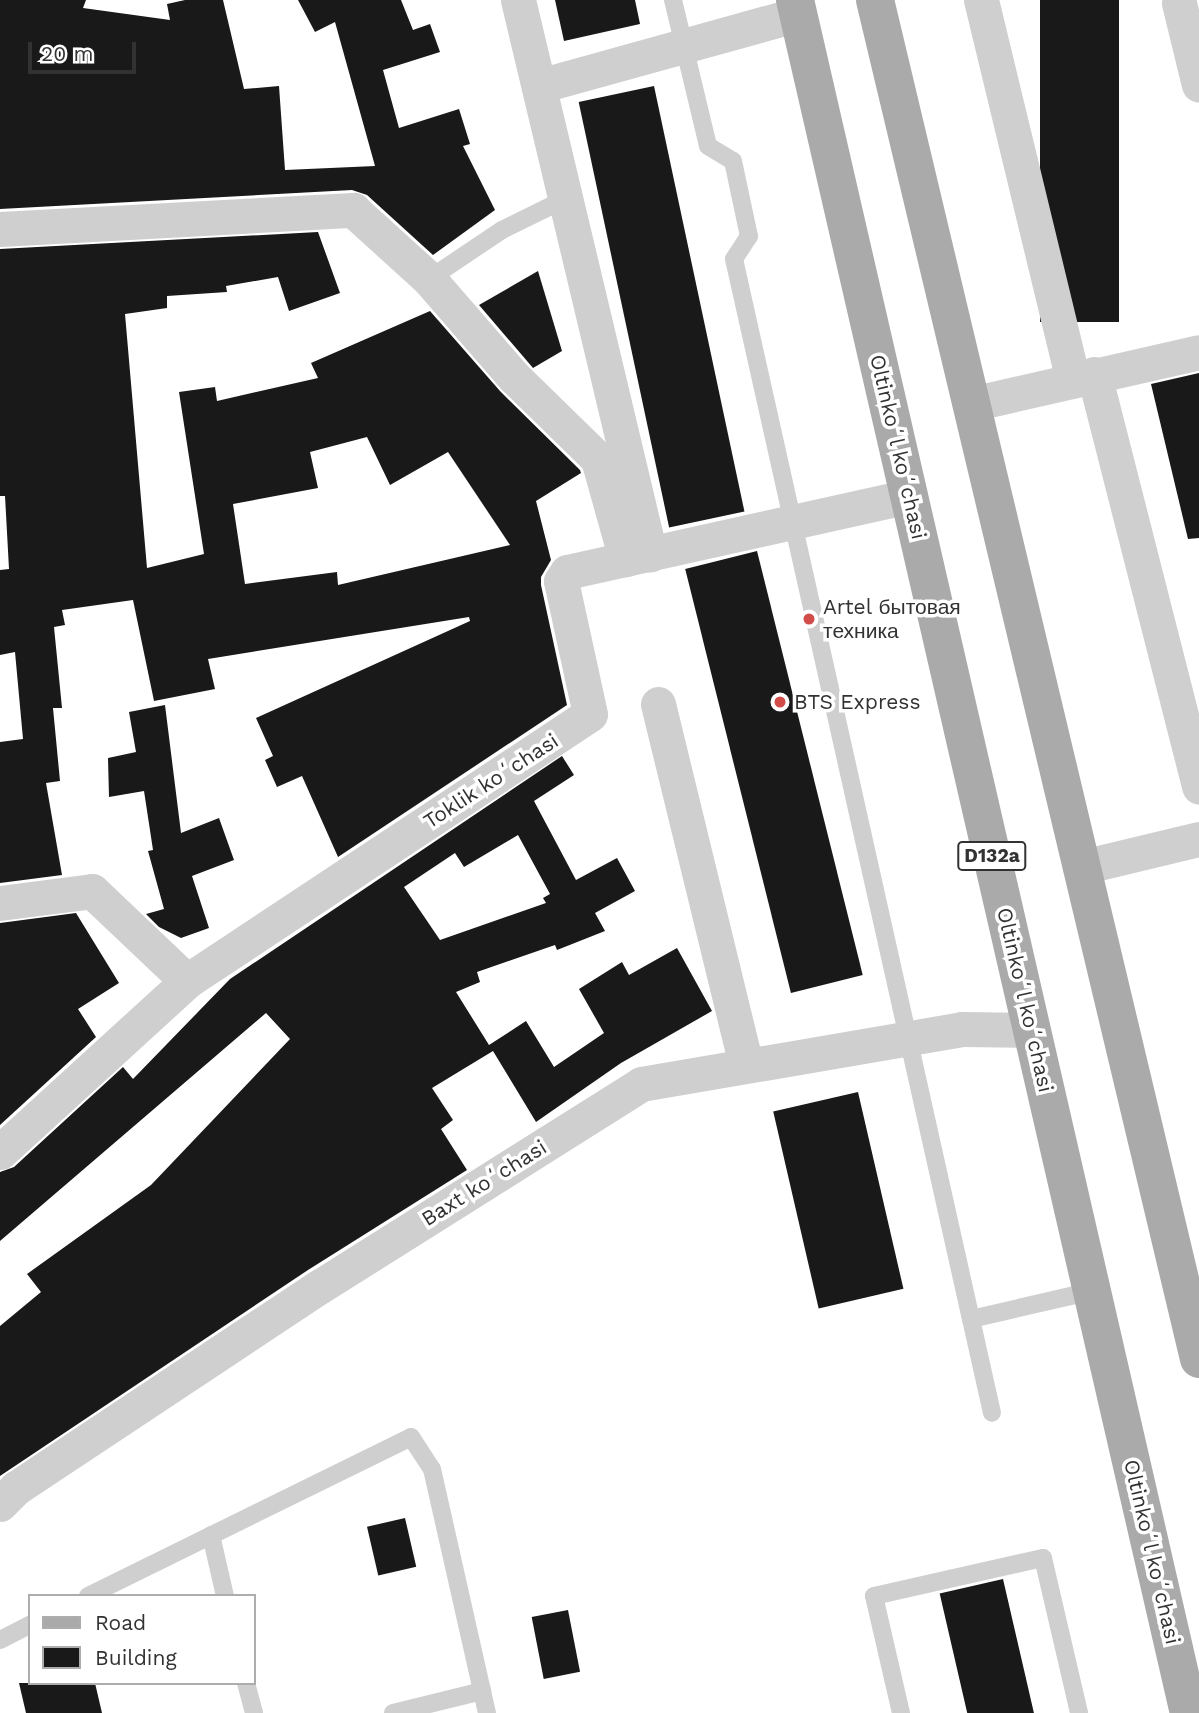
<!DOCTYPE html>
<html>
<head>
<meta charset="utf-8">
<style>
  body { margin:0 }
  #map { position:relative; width:1199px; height:1713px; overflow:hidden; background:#fff; font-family:"Work Sans",sans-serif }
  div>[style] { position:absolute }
  .building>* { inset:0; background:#191919; transform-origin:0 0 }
  .lane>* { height:18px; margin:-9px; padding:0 9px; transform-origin:9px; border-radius:9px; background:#cfcfcf }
  .street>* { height:35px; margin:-17.5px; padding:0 17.5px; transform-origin:17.5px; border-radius:17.5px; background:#cfcfcf }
  .primary>* { height:38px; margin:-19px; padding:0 19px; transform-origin:19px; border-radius:19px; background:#aaa }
  .dots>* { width:19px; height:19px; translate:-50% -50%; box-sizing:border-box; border:4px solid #fff; border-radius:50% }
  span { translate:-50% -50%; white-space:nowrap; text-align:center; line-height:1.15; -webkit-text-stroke:7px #fff; paint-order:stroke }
  .shield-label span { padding:2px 5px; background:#fff; border:2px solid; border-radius:5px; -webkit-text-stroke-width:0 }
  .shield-label { font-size:19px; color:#323232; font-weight:700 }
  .street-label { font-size:21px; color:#323232 }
  .poi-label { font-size:21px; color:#323232 }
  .left { translate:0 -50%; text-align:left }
  .legend { position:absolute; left:28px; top:1594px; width:228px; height:91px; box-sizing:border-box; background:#fff; border:2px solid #adadad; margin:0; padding:9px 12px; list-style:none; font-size:21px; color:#323232 }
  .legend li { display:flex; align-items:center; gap:14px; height:35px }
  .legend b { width:35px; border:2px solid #adadad }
  .scale { position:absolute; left:28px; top:42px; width:108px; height:32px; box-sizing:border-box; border:4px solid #323232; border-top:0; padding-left:9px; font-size:21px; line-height:24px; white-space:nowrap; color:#323232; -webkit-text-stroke:5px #fff; paint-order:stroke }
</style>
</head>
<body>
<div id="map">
  <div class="building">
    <i style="clip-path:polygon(0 0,86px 0,83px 8px,170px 20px,167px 4px,185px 0,223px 0,244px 89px,279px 86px,285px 170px,375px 166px,335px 22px,315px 32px,298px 0,401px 0,413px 30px,430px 24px,440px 52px,383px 70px,399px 128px,459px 109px,470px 144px,463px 146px,495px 210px,433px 255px,367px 195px,352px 190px,0 209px)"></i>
    <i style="clip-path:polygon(555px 0,635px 0,640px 24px,564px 41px)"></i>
    <i style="left:1040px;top:0;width:79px;height:322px"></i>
    <i style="left:654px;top:86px;width:435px;height:77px;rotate:78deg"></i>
    <i style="clip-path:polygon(evenodd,318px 232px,340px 293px,289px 311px,278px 277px,226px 286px,227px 292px,167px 296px,167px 308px,125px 314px,147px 568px,204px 554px,179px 392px,215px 387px,217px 401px,318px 378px,311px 363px,430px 311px,500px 391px,580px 470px,581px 473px,536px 501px,551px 560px,541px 577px,541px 585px,567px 705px,338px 857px,302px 776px,277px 787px,265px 760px,273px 756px,256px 718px,470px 621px,469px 617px,208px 659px,215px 689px,154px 701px,133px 600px,62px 610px,65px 625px,54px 627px,62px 708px,53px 708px,60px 781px,46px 783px,62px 875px,0 883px,0 742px,23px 739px,15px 652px,0 655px,0 570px,9px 569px,5px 496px,0 496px,0 249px,318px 232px,367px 437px,390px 485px,448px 452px,510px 545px,338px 585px,337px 572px,245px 584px,233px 504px,318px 488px,310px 452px,367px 437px)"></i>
    <i style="clip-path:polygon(538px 271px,562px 351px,533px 368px,479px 305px)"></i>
    <i style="clip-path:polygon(1199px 373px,1199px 538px,1188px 539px,1151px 384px)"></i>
    <i style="left:757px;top:551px;width:437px;height:74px;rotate:76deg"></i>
    <i style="clip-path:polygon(165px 705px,181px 833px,219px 818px,234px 860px,192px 876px,209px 928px,181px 938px,159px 927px,146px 914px,164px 909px,148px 851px,153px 850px,144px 791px,109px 797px,108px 758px,136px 752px,129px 712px)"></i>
    <i style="clip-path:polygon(evenodd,562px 756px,574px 775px,534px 801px,576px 880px,617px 858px,635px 891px,595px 913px,605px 931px,557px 950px,555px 945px,477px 972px,480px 982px,456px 992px,489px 1045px,526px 1021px,554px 1067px,604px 1033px,579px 989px,622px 962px,629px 975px,677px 948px,712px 1011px,621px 1063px,536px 1122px,493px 1051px,432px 1088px,453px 1120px,441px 1129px,467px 1170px,308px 1270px,0 1476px,0 1326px,41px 1292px,27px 1274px,151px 1185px,290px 1039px,266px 1013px,0 1241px,0 1172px,14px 1167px,123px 1067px,133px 1079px,230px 979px,562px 756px,518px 835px,550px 894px,543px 898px,546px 903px,440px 940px,404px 887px,455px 853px,464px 867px,518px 835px)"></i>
    <i style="clip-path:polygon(76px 913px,119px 983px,78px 1009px,96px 1037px,0 1125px,0 923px)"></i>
    <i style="left:858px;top:1092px;width:202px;height:87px;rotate:77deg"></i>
    <i style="left:405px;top:1518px;width:50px;height:39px;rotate:77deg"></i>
    <i style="left:1003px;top:1579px;width:138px;height:65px;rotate:77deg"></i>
    <i style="left:568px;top:1610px;width:63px;height:37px;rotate:79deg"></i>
    <i style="clip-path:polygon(19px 1683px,95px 1683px,102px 1713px,26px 1713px)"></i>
  </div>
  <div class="lane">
    <i style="left:673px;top:0;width:150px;rotate:76.5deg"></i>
    <i style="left:708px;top:146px;width:29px;rotate:31deg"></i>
    <i style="left:733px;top:161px;width:77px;rotate:78deg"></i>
    <i style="left:749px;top:236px;width:27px;rotate:123deg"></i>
    <i style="left:734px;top:259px;width:1086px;rotate:77.4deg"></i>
    <i style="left:971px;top:1319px;width:124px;rotate:-13deg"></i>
    <i style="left:429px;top:279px;width:88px;rotate:-33.9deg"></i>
    <i style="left:502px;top:230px;width:70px;rotate:-26.2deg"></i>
    <i style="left:971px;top:1319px;width:96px;rotate:77.4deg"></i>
    <i style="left:211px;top:1535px;width:63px;rotate:77.1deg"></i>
    <i style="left:88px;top:1596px;width:360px;rotate:-26.2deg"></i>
    <i style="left:411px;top:1437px;width:38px;rotate:57deg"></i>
    <i style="left:432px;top:1469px;width:250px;rotate:77.3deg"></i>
    <i style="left:0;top:1640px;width:34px;rotate:-27deg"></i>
    <i style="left:246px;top:1683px;width:31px;rotate:75deg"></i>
    <i style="left:393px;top:1713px;width:92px;rotate:-13.9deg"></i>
    <i style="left:901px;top:1713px;width:120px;rotate:-103deg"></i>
    <i style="left:874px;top:1596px;width:173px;rotate:-12.7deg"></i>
    <i style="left:1043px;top:1558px;width:159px;rotate:76.9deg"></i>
  </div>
  <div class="street">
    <i style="left:518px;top:0;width:570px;rotate:76.6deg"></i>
    <i style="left:981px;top:0;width:391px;rotate:76.4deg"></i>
    <i style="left:1179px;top:3px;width:84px;rotate:76.3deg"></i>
    <i style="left:539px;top:86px;width:269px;rotate:-15.5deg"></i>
    <i style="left:0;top:229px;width:354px;rotate:-3.1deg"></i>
    <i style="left:353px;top:210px;width:103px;rotate:42.2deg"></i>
    <i style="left:429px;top:279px;width:130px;rotate:49.1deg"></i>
    <i style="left:514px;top:377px;width:117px;rotate:44.3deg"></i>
    <i style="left:598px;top:459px;width:104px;rotate:74.4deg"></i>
    <i style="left:1094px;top:374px;width:426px;rotate:75.7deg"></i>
    <i style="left:971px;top:404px;width:234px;rotate:-12.8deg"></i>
    <i style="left:658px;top:704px;width:372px;rotate:76.3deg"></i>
    <i style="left:1082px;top:867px;width:120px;rotate:-13.5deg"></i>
    <i style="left:0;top:903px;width:93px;rotate:-7.4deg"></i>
    <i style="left:92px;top:891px;width:131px;rotate:43.5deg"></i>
    <i style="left:0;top:1152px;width:253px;rotate:-42.4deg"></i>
    <i style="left:187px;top:981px;width:483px;rotate:-33.5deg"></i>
    <i style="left:590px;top:714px;width:136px;rotate:-102.3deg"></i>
    <i style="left:561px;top:581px;width:11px;rotate:-56deg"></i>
    <i style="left:567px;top:572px;width:351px;rotate:-12.5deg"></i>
    <i style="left:0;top:1504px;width:23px;rotate:-45deg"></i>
    <i style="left:16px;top:1488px;width:364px;rotate:-33.6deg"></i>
    <i style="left:319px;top:1287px;width:381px;rotate:-32.2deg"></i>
    <i style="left:641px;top:1084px;width:326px;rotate:-9.7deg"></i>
    <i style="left:962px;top:1029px;width:70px;rotate:0.8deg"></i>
  </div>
  <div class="primary">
    <i style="left:795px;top:0;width:1758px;rotate:77.05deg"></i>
    <i style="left:875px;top:0;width:1397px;rotate:76.59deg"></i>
  </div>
  <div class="dots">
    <i style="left:809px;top:619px;background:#d24c4a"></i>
    <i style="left:780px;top:702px;background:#d24c4a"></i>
  </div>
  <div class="shield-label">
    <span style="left:992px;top:856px">D132a</span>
  </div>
  <div class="street-label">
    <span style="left:898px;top:447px;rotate:77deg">Oltinkoʻl koʻchasi</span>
    <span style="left:491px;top:781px;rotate:-33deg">Toklik koʻchasi</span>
    <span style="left:1025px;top:1000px;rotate:77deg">Oltinkoʻl koʻchasi</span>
    <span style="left:484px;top:1183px;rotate:-32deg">Baxt koʻchasi</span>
    <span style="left:1152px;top:1552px;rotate:77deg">Oltinkoʻl koʻchasi</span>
  </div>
  <div class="poi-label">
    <span class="left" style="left:823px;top:619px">Artel бытовая<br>техника</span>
    <span class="left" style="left:794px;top:702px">BTS Express</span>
  </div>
  <ul class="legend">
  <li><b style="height:9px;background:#aaa"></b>Road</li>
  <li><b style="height:19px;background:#191919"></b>Building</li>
  </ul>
  <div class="scale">20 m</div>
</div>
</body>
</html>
